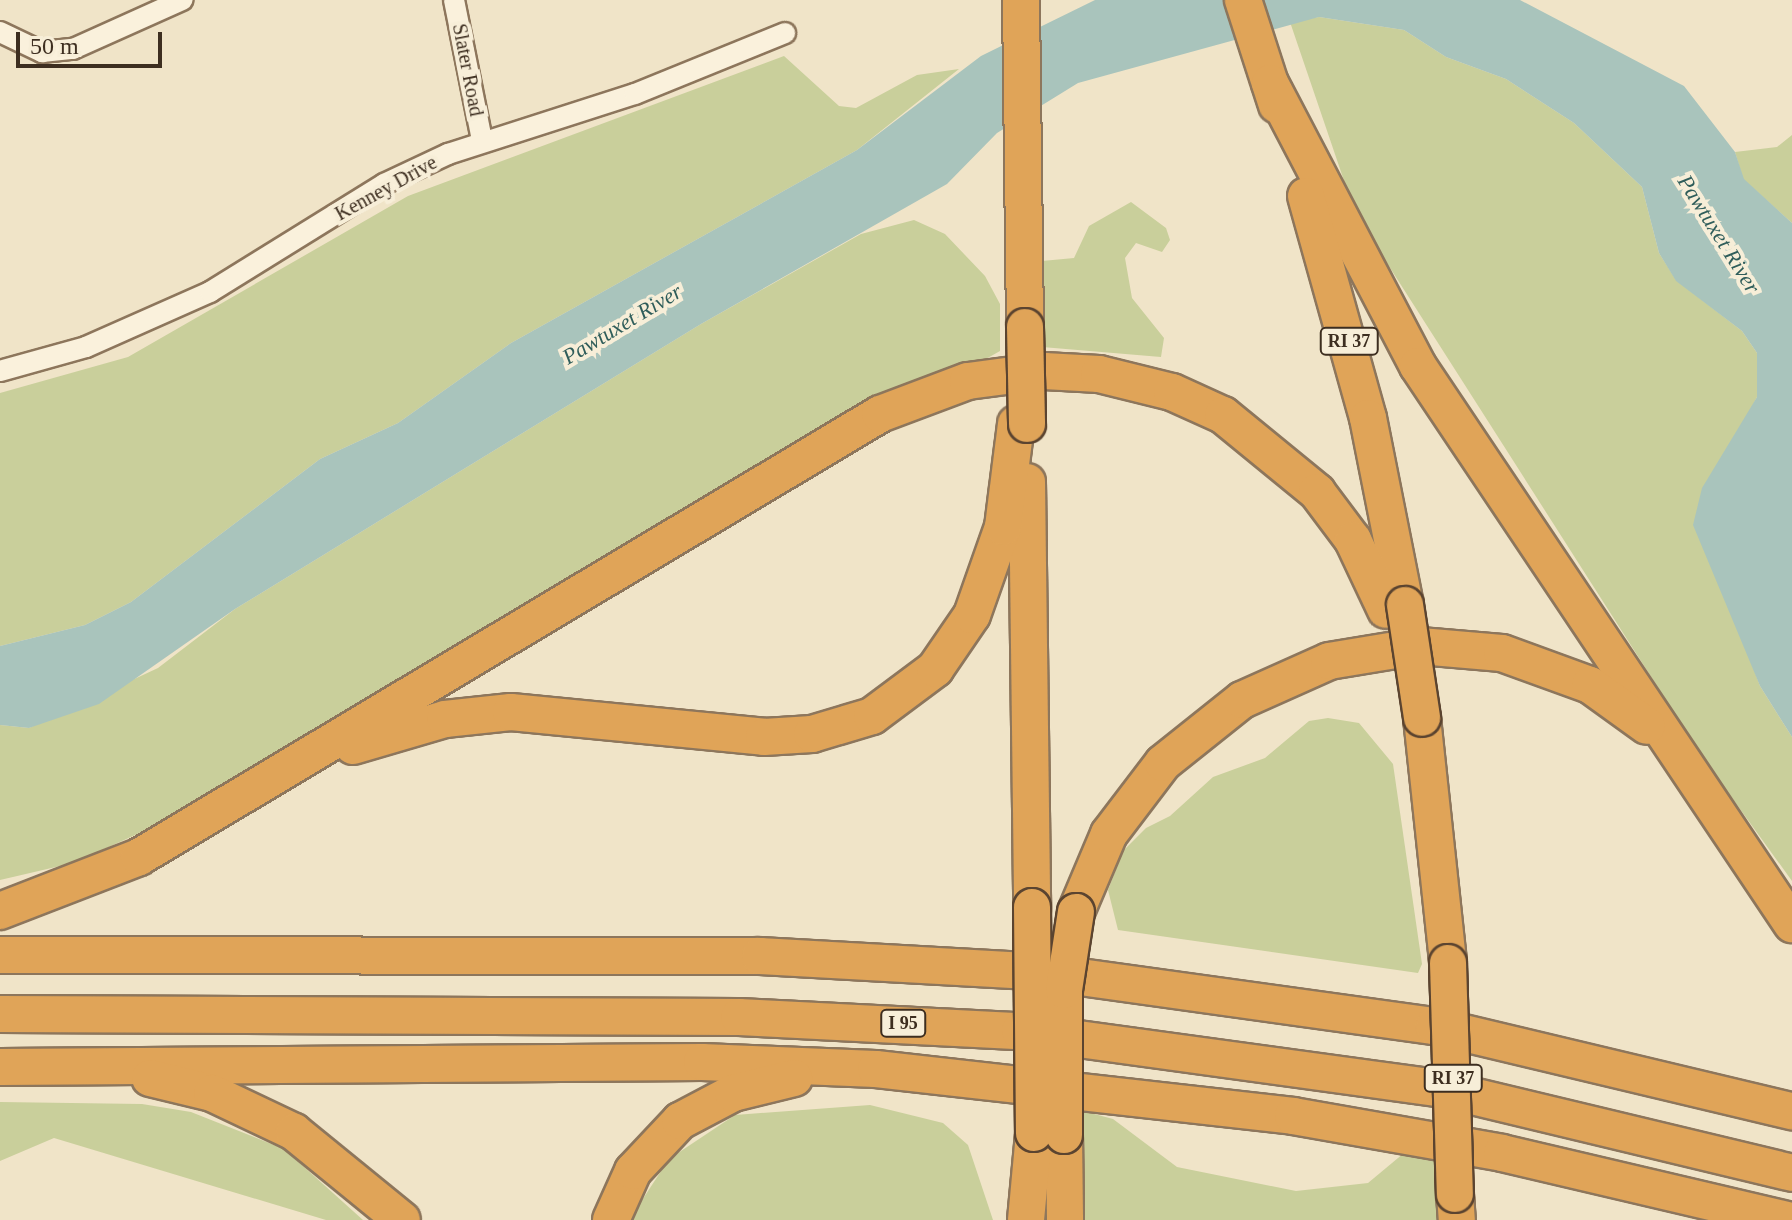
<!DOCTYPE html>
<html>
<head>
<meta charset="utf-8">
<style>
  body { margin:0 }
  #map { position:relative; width:1792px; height:1220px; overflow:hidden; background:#f0e4c8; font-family:"Times New Roman",serif }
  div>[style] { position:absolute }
  .green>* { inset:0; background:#c9cf9b }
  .water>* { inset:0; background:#a9c4bc }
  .roads { filter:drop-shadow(2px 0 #8d765c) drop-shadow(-2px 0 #8d765c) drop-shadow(0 2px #8d765c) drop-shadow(0 -2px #8d765c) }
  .street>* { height:20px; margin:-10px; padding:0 10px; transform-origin:10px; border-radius:10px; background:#faf1dc }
  .highway>* { height:36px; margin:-18px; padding:0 18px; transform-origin:18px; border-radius:18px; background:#e0a458 }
  .bridges { filter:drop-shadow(2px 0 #5b4430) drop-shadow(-2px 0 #5b4430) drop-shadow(0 2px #5b4430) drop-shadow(0 -2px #5b4430) }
  .highway-bridge>* { height:36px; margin:-18px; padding:0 18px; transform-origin:18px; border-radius:18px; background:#e0a458 }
  span { translate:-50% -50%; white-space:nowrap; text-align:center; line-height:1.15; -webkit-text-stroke:8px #f7eed8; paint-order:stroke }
  .shield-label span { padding:2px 6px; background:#f7eed8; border:2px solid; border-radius:6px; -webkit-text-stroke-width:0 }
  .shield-label { font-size:18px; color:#3d2e20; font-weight:700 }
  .street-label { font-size:20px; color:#3d2e20 }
  .water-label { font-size:22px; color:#2f5d5a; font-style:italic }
  .scale { position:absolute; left:16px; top:32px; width:146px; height:36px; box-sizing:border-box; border:4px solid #3d2e20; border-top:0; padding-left:10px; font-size:24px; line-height:28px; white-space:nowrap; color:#3d2e20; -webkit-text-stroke:6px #f7eed8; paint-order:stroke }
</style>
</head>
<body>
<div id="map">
  <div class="green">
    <i style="clip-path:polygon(1319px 17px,1404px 30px,1446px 57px,1506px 79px,1574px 123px,1642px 187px,1659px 253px,1676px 280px,1742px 331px,1757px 353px,1757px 397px,1734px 442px,1741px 635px,1760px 686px,1792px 737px,1792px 881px,1701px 755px,1355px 213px,1290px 22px)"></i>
    <i style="clip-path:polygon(784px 56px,839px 106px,856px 108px,917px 75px,959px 69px,857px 150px,511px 343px,398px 423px,320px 459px,131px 602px,85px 625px,0 646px,0 393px,128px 357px,408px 196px)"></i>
    <i style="clip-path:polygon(1792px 135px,1792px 223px,1743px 179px,1735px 152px,1777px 147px)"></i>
    <i style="clip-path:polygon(1131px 202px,1166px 228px,1170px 240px,1162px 252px,1136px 243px,1125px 258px,1132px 298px,1164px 338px,1161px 357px,1042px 347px,1042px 261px,1074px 258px,1089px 226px)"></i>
    <i style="clip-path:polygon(914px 220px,945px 234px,985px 276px,1000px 304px,1000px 351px,162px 823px,73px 863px,0 880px,0 725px,29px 728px,158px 668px,235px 609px,701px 324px,861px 234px)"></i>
    <i style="clip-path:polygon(1328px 718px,1359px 723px,1393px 764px,1422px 964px,1418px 973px,1118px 930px,1108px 890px,1123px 851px,1146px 828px,1170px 816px,1213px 777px,1265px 758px,1309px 721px)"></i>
    <i style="clip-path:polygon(0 1102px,142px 1104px,191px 1112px,284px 1149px,363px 1220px,326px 1220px,54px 1138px,0 1161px)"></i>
    <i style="clip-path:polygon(870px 1105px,943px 1123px,968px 1145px,993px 1220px,629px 1220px,669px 1159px,735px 1115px)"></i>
    <i style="clip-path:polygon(1083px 1111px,1113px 1119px,1177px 1167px,1296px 1191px,1368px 1183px,1404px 1153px,1440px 1158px,1439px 1220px,1082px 1220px)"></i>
  </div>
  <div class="water">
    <i style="clip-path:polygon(1095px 0,1520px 0,1684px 86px,1735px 152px,1744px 179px,1792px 223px,1792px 737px,1760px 686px,1693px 525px,1702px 488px,1757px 397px,1757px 353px,1742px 331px,1676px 281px,1659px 253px,1642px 187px,1574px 123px,1506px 79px,1446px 57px,1404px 30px,1319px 17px,1078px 83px,997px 133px,947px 184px,701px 324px,235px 609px,99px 704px,29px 728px,0 725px,0 646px,85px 625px,131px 602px,320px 459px,398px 423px,511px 343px,857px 150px,981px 56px)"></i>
  </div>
  <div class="roads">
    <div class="street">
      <i style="left:454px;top:0;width:143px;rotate:78.7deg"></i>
      <i style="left:0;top:32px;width:47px;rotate:25.5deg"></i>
      <i style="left:42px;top:52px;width:31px;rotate:-6deg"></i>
      <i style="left:73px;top:49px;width:120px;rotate:-24.2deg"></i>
      <i style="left:0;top:371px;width:89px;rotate:-15.6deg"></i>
      <i style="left:86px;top:347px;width:136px;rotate:-23.9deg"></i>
      <i style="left:210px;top:292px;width:205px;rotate:-31.8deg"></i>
      <i style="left:384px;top:184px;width:71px;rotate:-25.1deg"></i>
      <i style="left:448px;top:154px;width:196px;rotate:-17.8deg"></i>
      <i style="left:635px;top:94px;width:162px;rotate:-22.1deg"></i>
    </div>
    <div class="highway">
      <i style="left:1021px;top:0;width:327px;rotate:89.3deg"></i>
      <i style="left:1243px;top:0;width:110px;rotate:72.1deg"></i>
      <i style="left:1270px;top:83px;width:319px;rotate:62.4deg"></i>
      <i style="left:1418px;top:366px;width:672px;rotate:56.17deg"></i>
      <i style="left:1306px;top:196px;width:230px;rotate:74.4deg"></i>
      <i style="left:1368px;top:418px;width:191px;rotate:78.8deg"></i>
      <i style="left:1027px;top:482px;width:425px;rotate:89.3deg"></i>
      <i style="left:1422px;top:718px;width:246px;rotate:83.9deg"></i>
      <i style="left:353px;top:746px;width:96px;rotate:-16.4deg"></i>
      <i style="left:445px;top:719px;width:66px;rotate:-6.1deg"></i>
      <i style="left:511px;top:712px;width:254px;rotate:5.6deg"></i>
      <i style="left:764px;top:737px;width:48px;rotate:-3.6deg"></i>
      <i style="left:812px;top:734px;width:63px;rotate:-16.7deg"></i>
      <i style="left:872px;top:716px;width:79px;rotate:-36.7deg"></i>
      <i style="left:935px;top:669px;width:65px;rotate:-55.6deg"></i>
      <i style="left:972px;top:615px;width:93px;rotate:-70.6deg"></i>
      <i style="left:1003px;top:527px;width:104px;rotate:-82.8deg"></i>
      <i style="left:0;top:911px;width:149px;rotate:-21.2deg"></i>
      <i style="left:139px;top:857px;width:863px;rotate:-30.87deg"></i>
      <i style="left:880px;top:414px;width:94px;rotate:-20.6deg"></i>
      <i style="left:968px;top:381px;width:77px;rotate:-7.5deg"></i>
      <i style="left:1044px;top:371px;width:55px;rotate:3.1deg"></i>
      <i style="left:1099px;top:374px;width:75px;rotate:13.9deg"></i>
      <i style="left:1172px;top:392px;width:56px;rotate:24.3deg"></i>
      <i style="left:1223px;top:415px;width:122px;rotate:39.3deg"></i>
      <i style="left:1317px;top:492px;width:60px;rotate:53.1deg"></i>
      <i style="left:1353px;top:540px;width:77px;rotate:64.8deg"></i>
      <i style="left:1076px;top:912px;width:85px;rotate:-67.1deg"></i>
      <i style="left:1109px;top:834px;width:89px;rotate:-52.7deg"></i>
      <i style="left:1163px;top:763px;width:101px;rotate:-38.6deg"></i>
      <i style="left:1242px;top:700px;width:95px;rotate:-24.1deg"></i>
      <i style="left:1329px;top:661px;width:92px;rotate:-9.4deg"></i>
      <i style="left:1420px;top:646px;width:82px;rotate:4.9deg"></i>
      <i style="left:1502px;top:653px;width:94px;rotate:20deg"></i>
      <i style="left:1590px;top:685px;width:70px;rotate:35.7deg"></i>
      <i style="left:0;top:955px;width:760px;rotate:0.08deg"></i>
      <i style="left:760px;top:956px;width:284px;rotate:3.2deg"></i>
      <i style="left:1044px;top:972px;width:394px;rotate:7.9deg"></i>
      <i style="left:1434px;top:1026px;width:368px;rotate:13.4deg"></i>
      <i style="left:0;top:1014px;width:739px;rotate:0.23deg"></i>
      <i style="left:739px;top:1017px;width:281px;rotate:2.9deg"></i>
      <i style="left:1020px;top:1031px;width:427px;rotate:7.8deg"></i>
      <i style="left:1443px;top:1089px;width:359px;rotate:13.5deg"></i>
      <i style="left:0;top:1067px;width:702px;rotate:-0.41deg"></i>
      <i style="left:702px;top:1062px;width:174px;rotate:2.3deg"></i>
      <i style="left:876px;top:1069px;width:420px;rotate:6.4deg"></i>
      <i style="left:1293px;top:1116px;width:212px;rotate:10deg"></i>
      <i style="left:1502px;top:1153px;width:293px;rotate:13.2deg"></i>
      <i style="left:150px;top:1078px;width:64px;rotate:13.6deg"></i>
      <i style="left:212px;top:1093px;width:91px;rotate:25.4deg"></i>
      <i style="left:294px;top:1132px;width:139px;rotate:39.2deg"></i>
      <i style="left:1064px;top:1135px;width:85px;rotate:89.3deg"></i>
      <i style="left:1455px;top:1194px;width:26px;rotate:86deg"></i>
      <i style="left:611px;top:1220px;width:54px;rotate:-65.8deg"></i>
      <i style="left:633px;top:1171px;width:69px;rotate:-46.8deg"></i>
      <i style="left:680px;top:1121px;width:60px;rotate:-27.8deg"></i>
      <i style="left:733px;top:1093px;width:63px;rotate:-13.8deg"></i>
      <i style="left:1026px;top:1220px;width:87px;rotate:-84.7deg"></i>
    </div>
  </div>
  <div class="bridges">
    <div class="highway-bridge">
      <i style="left:1025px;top:327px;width:97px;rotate:88.8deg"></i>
      <i style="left:1405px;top:605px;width:114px;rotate:81.4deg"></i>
      <i style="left:1032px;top:907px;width:226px;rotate:89.5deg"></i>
      <i style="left:1448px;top:963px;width:231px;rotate:88.3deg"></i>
      <i style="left:1064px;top:1135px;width:145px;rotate:-90deg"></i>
      <i style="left:1064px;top:990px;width:79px;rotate:-81.3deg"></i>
    </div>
  </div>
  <div class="shield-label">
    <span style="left:1349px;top:341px">RI 37</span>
    <span style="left:903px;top:1023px">I 95</span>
    <span style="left:1453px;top:1078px">RI 37</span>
  </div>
  <div class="street-label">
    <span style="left:468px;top:70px;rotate:79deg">Slater Road</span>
    <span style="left:386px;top:188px;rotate:-29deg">Kenney Drive</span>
  </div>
  <div class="water-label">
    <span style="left:1719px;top:234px;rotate:58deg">Pawtuxet River</span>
    <span style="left:622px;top:324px;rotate:-31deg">Pawtuxet River</span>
  </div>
  <div class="scale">50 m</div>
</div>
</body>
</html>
